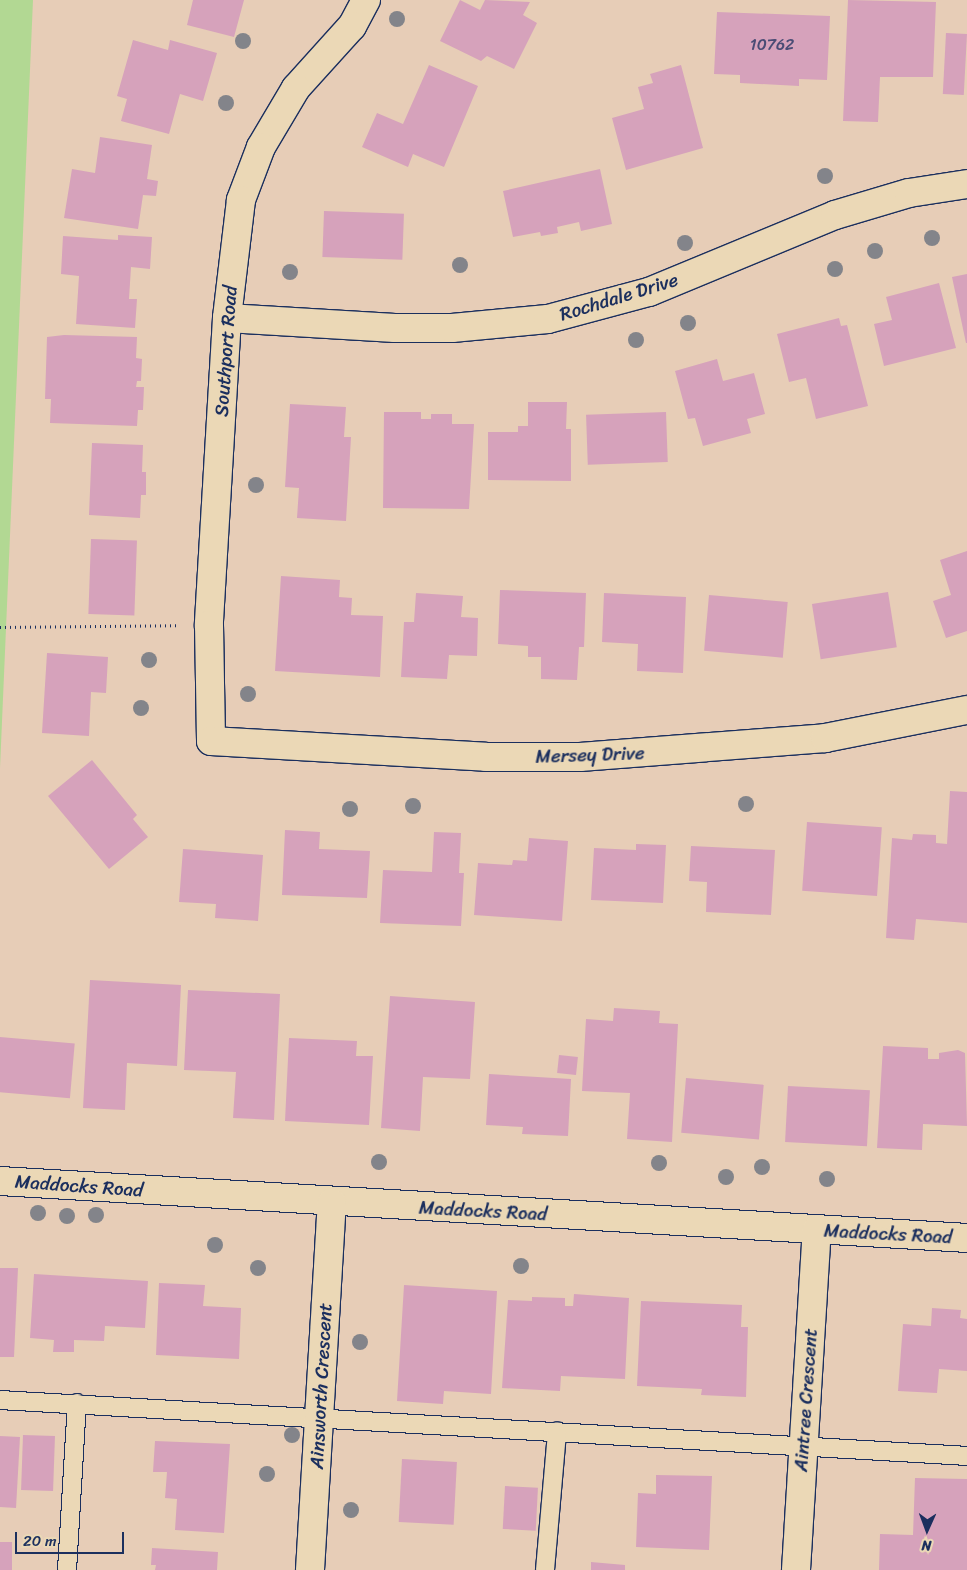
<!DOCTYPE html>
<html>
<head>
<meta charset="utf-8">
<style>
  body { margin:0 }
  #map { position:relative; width:967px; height:1570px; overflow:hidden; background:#e7cdb7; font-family:Sriracha,sans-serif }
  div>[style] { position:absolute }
  .green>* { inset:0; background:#b2d893 }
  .building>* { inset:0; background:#d6a2bb; transform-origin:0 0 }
  .path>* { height:3px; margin-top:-1.5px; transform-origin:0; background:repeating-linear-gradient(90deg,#1b2f5e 0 1px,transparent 0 5px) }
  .roads { filter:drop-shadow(1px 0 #1b2f5e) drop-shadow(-1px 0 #1b2f5e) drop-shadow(0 1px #1b2f5e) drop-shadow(0 -1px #1b2f5e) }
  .service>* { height:18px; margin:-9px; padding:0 9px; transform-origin:9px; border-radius:9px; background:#ebd8b6 }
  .minor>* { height:28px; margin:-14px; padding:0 14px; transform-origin:14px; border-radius:14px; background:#ebd8b6 }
  .trees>* { width:16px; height:16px; margin:-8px; border-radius:50%; background:#83848a }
  span { translate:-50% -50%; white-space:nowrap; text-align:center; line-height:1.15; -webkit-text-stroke:5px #ebd8b6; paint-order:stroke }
  .number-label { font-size:16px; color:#4a4c75 }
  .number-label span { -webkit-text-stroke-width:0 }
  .street-label { font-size:19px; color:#1b2f5e }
  .north { position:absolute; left:902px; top:1505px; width:50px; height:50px; -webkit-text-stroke:4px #ebd8b6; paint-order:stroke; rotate:182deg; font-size:14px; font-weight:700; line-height:20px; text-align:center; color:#1b2f5e }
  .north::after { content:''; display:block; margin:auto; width:18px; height:22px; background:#1b2f5e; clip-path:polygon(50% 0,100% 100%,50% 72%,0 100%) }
  .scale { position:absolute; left:15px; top:1532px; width:109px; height:22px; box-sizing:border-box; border:2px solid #1b2f5e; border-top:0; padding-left:6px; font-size:15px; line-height:18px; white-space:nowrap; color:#1b2f5e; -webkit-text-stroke:4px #ebd8b6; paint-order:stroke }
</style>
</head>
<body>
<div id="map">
  <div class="green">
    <i style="clip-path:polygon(0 0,33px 0,0 768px)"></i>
  </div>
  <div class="building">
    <i style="clip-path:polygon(193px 0,244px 0,234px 37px,187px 25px)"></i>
    <i style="clip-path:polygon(460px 0,480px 10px,485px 0,530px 2px,523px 15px,537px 23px,514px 69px,487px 56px,481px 61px,440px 41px)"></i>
    <i style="clip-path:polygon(848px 0,936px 2px,933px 77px,880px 77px,878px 122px,843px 121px)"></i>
    <i style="clip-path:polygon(717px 12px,830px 16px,827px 80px,799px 79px,799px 86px,740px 83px,740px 75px,714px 74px)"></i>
    <i style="left:946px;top:33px;width:21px;height:61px;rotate:3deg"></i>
    <i style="clip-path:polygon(133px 40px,168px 50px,170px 40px,217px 53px,203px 101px,180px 94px,169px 134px,121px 121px,127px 99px,117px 96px)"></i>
    <i style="clip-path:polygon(429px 65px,478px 86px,444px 167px,413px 154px,408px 167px,362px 147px,377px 113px,403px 124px)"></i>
    <i style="clip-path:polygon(681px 65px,703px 148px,626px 170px,612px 118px,644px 109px,638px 87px,653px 83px,650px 74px)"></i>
    <i style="clip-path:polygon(100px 137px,152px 145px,147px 179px,158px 181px,156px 196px,143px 195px,138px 229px,64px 218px,72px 169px,95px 173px)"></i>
    <i style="clip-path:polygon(600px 169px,612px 224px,581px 231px,579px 222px,557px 227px,558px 233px,541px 236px,540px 232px,513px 237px,503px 191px)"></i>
    <i style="left:324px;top:211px;width:80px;height:46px;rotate:2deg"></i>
    <i style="clip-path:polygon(118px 235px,152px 237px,150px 269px,131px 267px,129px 299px,137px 299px,135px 328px,76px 324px,79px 276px,61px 274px,63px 236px,118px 240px)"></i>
    <i style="clip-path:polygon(967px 274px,967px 343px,966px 343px,952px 277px)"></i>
    <i style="clip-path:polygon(939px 283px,956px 348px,884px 366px,874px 324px,892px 320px,886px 297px)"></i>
    <i style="clip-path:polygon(839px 318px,841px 326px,847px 325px,868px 406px,816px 419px,806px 378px,789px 382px,777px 334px)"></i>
    <i style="clip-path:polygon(64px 335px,137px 337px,136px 358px,142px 359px,141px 381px,137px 381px,136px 387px,144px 387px,143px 410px,138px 410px,137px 426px,50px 423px,51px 399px,45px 399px,47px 337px)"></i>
    <i style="clip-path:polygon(717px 359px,723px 381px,754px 373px,765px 414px,747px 419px,751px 433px,703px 446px,695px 418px,688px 419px,675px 371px)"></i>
    <i style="clip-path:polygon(528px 402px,567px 402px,566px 429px,571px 429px,571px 481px,488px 480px,488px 432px,518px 432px,518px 426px,528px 426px)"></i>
    <i style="clip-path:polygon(290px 404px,346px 407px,344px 437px,351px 437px,346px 521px,297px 518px,299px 488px,285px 487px)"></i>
    <i style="clip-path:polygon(384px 412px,421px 412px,421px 419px,431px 419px,431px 414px,452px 414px,452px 424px,474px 424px,469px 509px,383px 508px)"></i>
    <i style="left:666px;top:412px;width:50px;height:80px;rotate:88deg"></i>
    <i style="clip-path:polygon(92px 443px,143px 445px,142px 472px,146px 472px,146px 495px,141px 495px,140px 518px,89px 515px)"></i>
    <i style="left:91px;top:539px;width:46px;height:75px;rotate:2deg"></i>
    <i style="clip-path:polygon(967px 551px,967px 631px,946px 638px,933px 601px,951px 595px,940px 560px)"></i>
    <i style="clip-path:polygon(281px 576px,340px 580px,339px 597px,352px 598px,351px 615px,383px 616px,380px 677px,275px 671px)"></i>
    <i style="clip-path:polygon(500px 590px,586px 593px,584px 647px,579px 647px,577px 680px,541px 679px,541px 657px,528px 657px,528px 646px,498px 644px)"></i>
    <i style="left:888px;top:592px;width:56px;height:77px;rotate:81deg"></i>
    <i style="clip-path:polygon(416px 593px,463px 596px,461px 617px,478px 618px,477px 656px,449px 655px,447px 679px,401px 677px,404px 622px,414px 622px)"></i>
    <i style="clip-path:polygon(604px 593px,686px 597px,683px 673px,637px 671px,638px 644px,602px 642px)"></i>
    <i style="left:709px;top:595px;width:79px;height:56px;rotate:5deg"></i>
    <i style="clip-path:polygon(47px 653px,108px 657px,106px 693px,91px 692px,89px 736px,42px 733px)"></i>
    <i style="clip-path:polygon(92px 760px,137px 815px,133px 819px,148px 837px,109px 869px,48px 796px)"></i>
    <i style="clip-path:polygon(950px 791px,967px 792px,967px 923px,916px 919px,914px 940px,886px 938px,892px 838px,912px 840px,913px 834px,936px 835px,936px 843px,947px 844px)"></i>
    <i style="left:807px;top:822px;width:75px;height:69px;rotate:4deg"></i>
    <i style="clip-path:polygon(285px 830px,320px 832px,319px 849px,370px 851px,367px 898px,282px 895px)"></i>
    <i style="clip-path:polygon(434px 832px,461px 833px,459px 873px,464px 873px,461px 926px,380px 923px,383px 870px,432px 872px)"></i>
    <i style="clip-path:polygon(529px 838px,568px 841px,562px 921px,474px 915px,478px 863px,512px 865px,513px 860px,527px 861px)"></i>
    <i style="clip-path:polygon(636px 844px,666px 845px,663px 903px,591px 900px,594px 848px,636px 850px)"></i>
    <i style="clip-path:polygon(691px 846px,775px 850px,771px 915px,706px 912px,707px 882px,689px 881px)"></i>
    <i style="clip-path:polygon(183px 849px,263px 855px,258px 921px,215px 918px,216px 904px,179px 902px)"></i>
    <i style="clip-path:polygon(90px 980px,181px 985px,177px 1066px,127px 1063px,125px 1110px,83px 1108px)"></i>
    <i style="clip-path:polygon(188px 990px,280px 994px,274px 1120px,233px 1118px,236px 1072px,184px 1070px)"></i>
    <i style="clip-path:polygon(390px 996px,475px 1002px,470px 1079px,423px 1077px,420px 1131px,381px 1128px)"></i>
    <i style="clip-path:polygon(614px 1008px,660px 1011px,659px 1023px,678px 1024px,672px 1142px,627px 1139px,630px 1093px,582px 1091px,586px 1019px,613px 1021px)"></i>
    <i style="left:0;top:1037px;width:75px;height:55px;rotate:5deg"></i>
    <i style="clip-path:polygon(289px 1038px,357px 1041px,356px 1056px,373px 1056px,369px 1125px,285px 1121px)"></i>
    <i style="clip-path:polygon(883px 1046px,928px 1048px,928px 1059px,939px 1059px,939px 1053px,958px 1050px,965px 1053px,967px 1126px,923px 1124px,922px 1150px,877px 1148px)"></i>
    <i style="left:559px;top:1055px;width:19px;height:18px;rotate:6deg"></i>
    <i style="clip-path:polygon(489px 1074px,571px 1079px,568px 1136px,522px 1134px,523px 1127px,486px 1125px)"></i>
    <i style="left:686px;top:1078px;width:78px;height:55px;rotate:5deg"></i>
    <i style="left:788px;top:1086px;width:82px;height:56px;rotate:3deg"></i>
    <i style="clip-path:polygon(0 1268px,18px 1268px,14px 1357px,0 1357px)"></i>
    <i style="clip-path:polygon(34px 1274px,148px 1281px,145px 1328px,105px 1326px,104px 1341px,74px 1340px,74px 1352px,53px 1352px,54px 1340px,30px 1338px)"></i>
    <i style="clip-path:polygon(159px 1283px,205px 1285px,203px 1306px,241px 1308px,239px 1359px,156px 1355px)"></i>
    <i style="clip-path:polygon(404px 1285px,497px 1291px,491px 1394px,444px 1391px,443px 1404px,397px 1401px)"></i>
    <i style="clip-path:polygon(574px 1294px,629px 1298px,625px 1379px,561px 1376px,560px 1391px,502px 1388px,508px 1300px,532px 1301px,532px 1297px,565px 1298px,565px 1306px,573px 1306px)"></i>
    <i style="clip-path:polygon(641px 1301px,742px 1305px,741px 1327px,748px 1327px,746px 1397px,701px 1395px,702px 1389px,637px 1386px)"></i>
    <i style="clip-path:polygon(932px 1308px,961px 1310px,960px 1318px,967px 1319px,967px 1371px,939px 1369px,937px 1393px,898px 1391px,903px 1324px,931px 1326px)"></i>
    <i style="left:23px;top:1435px;width:32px;height:55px;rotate:2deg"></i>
    <i style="clip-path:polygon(0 1436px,20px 1437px,16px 1508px,0 1507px)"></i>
    <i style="clip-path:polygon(155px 1441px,230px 1444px,224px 1533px,175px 1530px,177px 1499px,165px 1498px,167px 1472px,153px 1472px)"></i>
    <i style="left:402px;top:1459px;width:55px;height:63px;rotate:3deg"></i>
    <i style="clip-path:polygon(656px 1475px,712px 1476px,709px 1550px,636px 1547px,638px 1493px,656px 1494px)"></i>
    <i style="clip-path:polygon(915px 1478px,967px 1479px,967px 1570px,879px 1570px,880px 1534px,913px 1535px)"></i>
    <i style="left:505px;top:1486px;width:33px;height:43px;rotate:3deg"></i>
    <i style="left:0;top:1542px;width:12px;height:28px"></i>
    <i style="clip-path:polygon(152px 1548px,218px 1552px,217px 1570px,155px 1570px,156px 1565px,151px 1565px)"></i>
    <i style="clip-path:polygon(591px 1562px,625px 1565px,625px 1570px,591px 1570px)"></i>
  </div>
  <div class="path">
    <i style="left:0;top:627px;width:178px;rotate:-0.6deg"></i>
  </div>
  <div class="roads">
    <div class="service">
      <i style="left:0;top:1400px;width:969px;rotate:3.31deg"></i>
      <i style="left:67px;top:1570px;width:167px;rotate:-86.6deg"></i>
      <i style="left:545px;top:1570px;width:139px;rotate:-85deg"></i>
    </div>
    <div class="minor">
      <i style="left:366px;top:0;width:30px;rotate:118deg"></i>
      <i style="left:352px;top:26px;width:84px;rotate:132.1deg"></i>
      <i style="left:296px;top:88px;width:69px;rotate:120.7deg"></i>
      <i style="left:261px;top:147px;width:57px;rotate:110.7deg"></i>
      <i style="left:241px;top:200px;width:119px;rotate:96.8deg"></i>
      <i style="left:227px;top:318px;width:308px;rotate:93.4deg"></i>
      <i style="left:209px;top:625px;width:116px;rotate:89deg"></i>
      <i style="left:211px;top:741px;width:275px;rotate:3.3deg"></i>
      <i style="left:486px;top:757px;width:94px"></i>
      <i style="left:580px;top:757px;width:246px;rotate:-4.4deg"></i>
      <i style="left:825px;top:738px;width:145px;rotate:-11.2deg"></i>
      <i style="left:227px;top:318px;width:168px;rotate:3.4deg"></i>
      <i style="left:395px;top:328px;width:57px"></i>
      <i style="left:452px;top:328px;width:96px;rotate:-5.4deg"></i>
      <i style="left:548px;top:319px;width:105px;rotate:-15deg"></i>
      <i style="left:649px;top:292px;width:201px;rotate:-22.5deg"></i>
      <i style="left:835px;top:215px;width:77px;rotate:-16.6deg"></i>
      <i style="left:909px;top:193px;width:59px;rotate:-8.8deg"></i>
      <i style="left:0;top:1181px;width:969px;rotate:3.37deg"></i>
      <i style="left:310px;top:1570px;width:368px;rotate:-86.6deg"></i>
      <i style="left:796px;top:1570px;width:341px;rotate:-86.5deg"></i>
    </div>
  </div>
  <div class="trees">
    <i style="left:397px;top:19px"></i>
    <i style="left:243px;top:41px"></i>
    <i style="left:226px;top:103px"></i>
    <i style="left:825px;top:176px"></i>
    <i style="left:932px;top:238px"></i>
    <i style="left:685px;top:243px"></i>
    <i style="left:875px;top:251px"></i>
    <i style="left:460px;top:265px"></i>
    <i style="left:835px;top:269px"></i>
    <i style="left:290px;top:272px"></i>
    <i style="left:688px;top:323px"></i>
    <i style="left:636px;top:340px"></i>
    <i style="left:256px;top:485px"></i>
    <i style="left:149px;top:660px"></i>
    <i style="left:248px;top:694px"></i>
    <i style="left:141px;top:708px"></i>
    <i style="left:746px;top:804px"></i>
    <i style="left:413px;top:806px"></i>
    <i style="left:350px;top:809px"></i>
    <i style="left:379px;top:1162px"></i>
    <i style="left:659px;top:1163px"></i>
    <i style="left:762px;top:1167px"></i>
    <i style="left:726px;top:1177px"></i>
    <i style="left:827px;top:1179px"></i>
    <i style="left:38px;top:1213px"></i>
    <i style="left:96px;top:1215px"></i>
    <i style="left:67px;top:1216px"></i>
    <i style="left:215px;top:1245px"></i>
    <i style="left:521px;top:1266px"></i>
    <i style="left:258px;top:1268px"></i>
    <i style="left:360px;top:1342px"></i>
    <i style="left:292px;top:1435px"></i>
    <i style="left:267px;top:1474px"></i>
    <i style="left:351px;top:1510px"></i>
  </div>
  <div class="number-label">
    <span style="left:772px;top:45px">10762</span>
  </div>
  <div class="street-label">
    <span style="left:619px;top:297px;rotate:-17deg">Rochdale Drive</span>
    <span style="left:226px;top:351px;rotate:-86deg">Southport Road</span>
    <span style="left:590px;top:755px;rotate:-2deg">Mersey Drive</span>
    <span style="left:79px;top:1186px;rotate:4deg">Maddocks Road</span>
    <span style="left:483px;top:1211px;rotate:3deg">Maddocks Road</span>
    <span style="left:888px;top:1234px;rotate:3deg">Maddocks Road</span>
    <span style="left:321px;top:1386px;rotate:-87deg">Ainsworth Crescent</span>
    <span style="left:806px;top:1400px;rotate:-86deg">Aintree Crescent</span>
  </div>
  <div class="north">N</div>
  <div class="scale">20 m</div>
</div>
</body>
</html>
